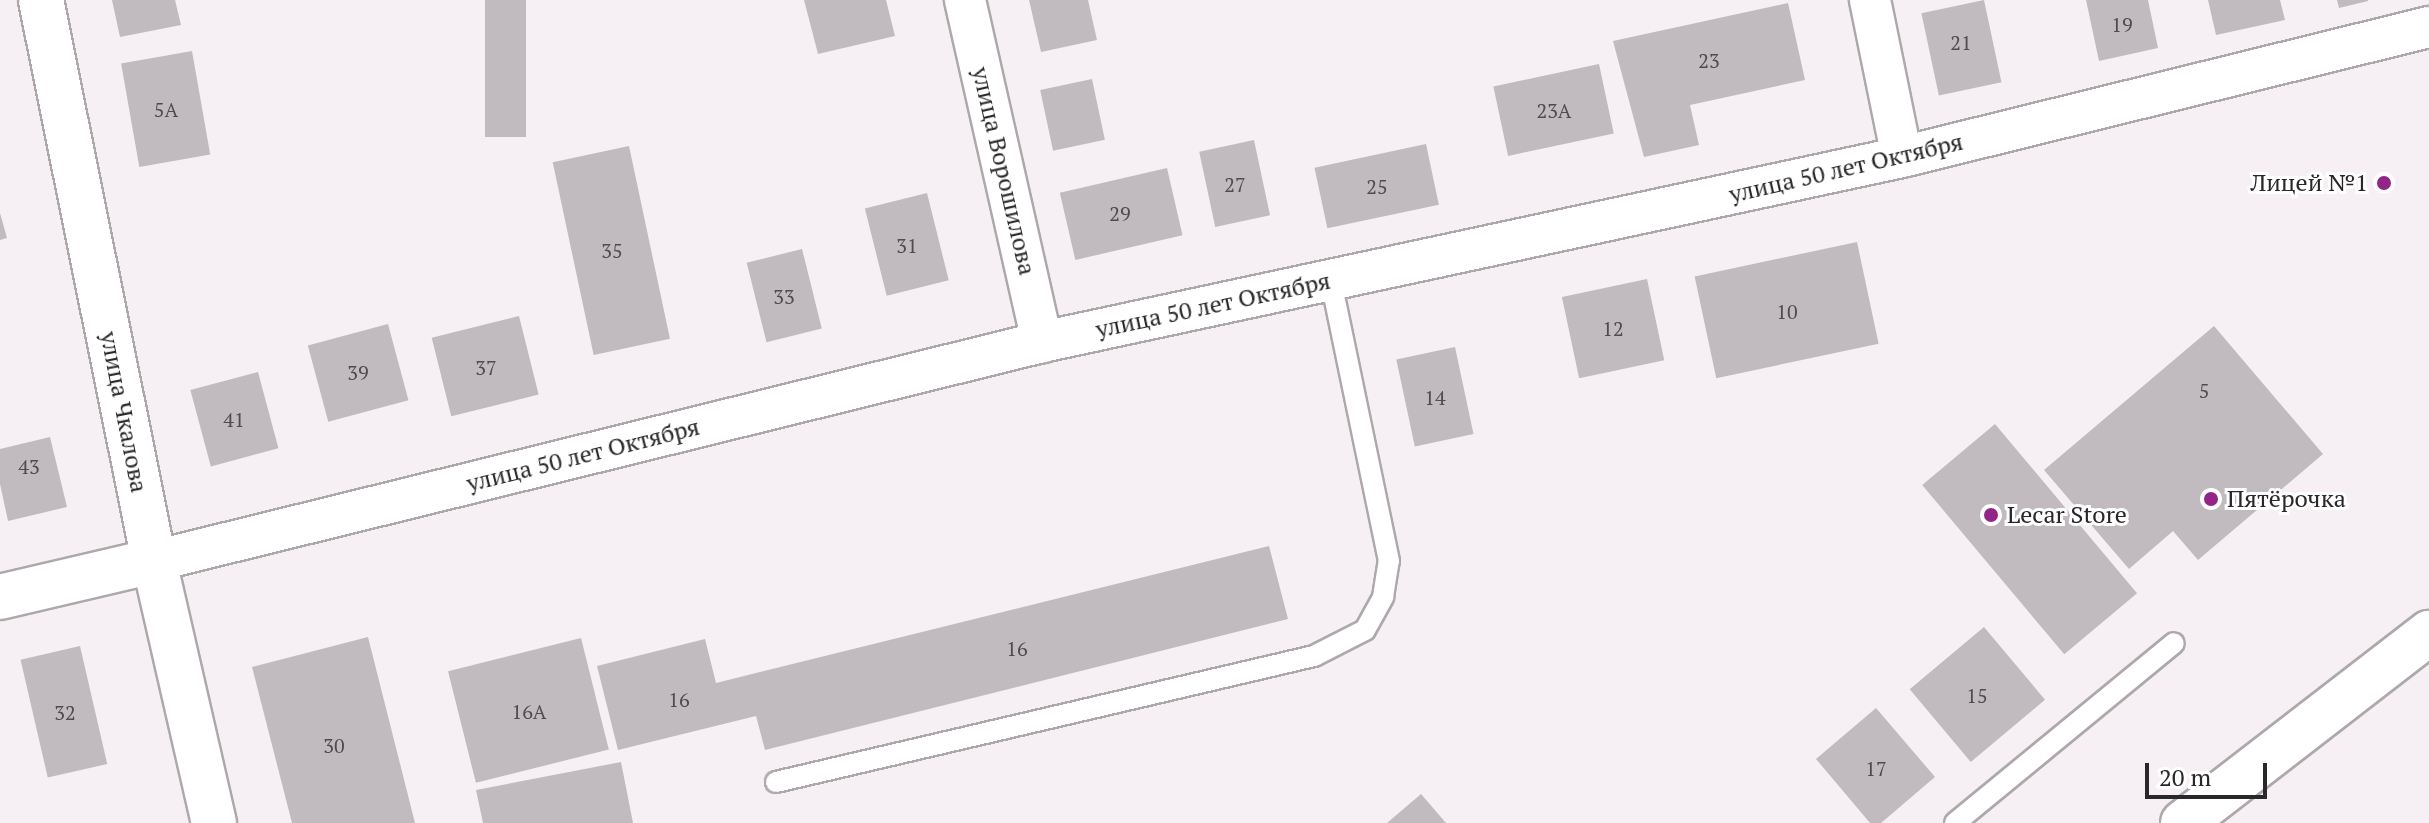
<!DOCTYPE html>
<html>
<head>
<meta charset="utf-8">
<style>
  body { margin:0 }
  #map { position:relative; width:2429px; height:823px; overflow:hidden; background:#f6eff4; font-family:"PT Serif",serif }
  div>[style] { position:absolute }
  .building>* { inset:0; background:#c1bbc0; transform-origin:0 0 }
  .roads { filter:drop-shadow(2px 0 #aea8ac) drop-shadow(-2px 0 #aea8ac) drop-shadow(0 2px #aea8ac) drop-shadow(0 -2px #aea8ac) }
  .service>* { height:20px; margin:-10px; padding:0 10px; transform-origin:10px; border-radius:10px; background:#fff }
  .minor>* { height:40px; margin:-20px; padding:0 20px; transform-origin:20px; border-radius:20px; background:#fff }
  .tertiary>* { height:44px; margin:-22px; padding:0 22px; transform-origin:22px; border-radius:22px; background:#fff }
  .secondary>* { height:44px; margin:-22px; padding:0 22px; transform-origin:22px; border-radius:22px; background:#fff }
  .dots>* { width:22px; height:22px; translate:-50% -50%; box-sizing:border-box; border:4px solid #fff; border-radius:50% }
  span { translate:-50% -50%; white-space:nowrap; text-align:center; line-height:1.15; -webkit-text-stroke:6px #fff; paint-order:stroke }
  .number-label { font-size:20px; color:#4f4c4f }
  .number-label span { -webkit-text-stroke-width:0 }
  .street-label { font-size:24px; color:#292729 }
  .poi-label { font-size:24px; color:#292729 }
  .right { translate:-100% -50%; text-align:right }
  .left { translate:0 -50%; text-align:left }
  .scale { position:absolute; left:2145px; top:763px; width:122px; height:36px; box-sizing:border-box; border:4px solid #292729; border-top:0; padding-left:10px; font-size:24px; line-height:28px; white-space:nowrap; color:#292729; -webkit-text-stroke:6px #fff; paint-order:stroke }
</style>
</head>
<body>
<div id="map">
  <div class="building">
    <i style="clip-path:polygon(112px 0,175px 0,181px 25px,120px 37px)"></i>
    <i style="left:485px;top:0;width:41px;height:137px"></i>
    <i style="clip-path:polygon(804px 0,886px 0,895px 36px,818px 54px)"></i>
    <i style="clip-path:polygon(1029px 0,1088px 0,1097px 40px,1041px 52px)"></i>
    <i style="left:1984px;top:0;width:84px;height:64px;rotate:78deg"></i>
    <i style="clip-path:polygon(2086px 0,2148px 0,2158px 48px,2099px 61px)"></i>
    <i style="clip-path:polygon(2208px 0,2280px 0,2285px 20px,2216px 35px)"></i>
    <i style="clip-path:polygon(2337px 0,2368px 0,2368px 1px,2339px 8px)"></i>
    <i style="clip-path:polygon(1788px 3px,1805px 80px,1690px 105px,1699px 145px,1644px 157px,1613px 41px)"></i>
    <i style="left:192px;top:51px;width:105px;height:72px;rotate:80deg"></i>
    <i style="left:1599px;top:64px;width:71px;height:108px;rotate:78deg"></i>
    <i style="left:1092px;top:79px;width:62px;height:53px;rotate:78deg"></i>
    <i style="left:1254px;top:140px;width:77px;height:56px;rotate:78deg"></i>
    <i style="left:1426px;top:144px;width:62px;height:114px;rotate:78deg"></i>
    <i style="left:629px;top:146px;width:197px;height:78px;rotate:78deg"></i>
    <i style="left:1167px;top:168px;width:69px;height:110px;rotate:77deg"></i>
    <i style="left:927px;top:193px;width:90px;height:64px;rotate:76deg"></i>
    <i style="clip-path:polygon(0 213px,7px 238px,0 240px)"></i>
    <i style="left:1857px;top:242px;width:104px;height:166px;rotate:78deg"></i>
    <i style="left:802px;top:249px;width:82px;height:57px;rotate:76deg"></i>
    <i style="left:1647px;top:279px;width:83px;height:87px;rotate:78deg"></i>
    <i style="left:519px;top:316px;width:81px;height:90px;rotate:76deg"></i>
    <i style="left:388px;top:324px;width:79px;height:83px;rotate:75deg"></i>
    <i style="clip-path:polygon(2214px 326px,2323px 454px,2198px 560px,2173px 531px,2129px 569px,2044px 470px)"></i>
    <i style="left:1455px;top:347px;width:89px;height:60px;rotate:78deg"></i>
    <i style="left:258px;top:372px;width:79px;height:70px;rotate:75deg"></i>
    <i style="left:1995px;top:424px;width:221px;height:95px;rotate:50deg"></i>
    <i style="clip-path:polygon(50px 437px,67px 507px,8px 521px,0 484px,0 449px)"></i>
    <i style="clip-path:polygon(1269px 546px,1288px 619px,765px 750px,756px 716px,618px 750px,597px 666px,705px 639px,716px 683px)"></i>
    <i style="left:1984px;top:627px;width:95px;height:97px;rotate:50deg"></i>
    <i style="clip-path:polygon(368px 637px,415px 823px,292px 823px,252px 667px)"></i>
    <i style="left:581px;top:638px;width:115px;height:137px;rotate:76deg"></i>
    <i style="left:80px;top:646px;width:121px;height:61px;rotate:77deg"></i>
    <i style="clip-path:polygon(1876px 708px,1935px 777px,1881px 823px,1870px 823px,1816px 759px)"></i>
    <i style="clip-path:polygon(621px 762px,633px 823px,483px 823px,476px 790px)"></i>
    <i style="clip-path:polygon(1421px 794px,1446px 823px,1387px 823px)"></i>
  </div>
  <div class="roads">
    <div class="service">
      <i style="left:776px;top:782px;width:553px;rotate:-13.18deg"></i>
      <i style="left:1314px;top:656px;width:57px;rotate:-27deg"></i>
      <i style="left:1365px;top:630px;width:38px;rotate:-61deg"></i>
      <i style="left:1383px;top:597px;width:36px;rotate:-81deg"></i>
      <i style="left:1389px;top:561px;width:287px;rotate:-101.7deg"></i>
      <i style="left:1955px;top:823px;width:283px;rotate:-39.4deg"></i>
    </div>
    <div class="minor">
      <i style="left:965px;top:0;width:351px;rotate:77.3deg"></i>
      <i style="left:1870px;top:0;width:160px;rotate:78.5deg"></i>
      <i style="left:154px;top:561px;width:915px;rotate:-13.85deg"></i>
      <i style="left:1042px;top:342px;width:880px;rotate:-12.14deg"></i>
      <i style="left:1902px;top:157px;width:543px;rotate:-13.86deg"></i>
    </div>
    <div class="tertiary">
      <i style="left:41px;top:0;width:572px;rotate:78.61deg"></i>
      <i style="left:154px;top:561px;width:269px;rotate:77.1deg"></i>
      <i style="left:0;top:597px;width:158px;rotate:-13.2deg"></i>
    </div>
    <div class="secondary">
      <i style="left:2183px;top:823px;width:311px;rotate:-37.7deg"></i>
    </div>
  </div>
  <div class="dots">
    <i style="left:2384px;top:183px;background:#932586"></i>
    <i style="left:2211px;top:499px;background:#932586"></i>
    <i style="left:1991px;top:515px;background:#932586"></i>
  </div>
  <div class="number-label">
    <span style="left:2122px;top:24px">19</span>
    <span style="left:1961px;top:42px">21</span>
    <span style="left:1709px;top:60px">23</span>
    <span style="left:166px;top:109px">5А</span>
    <span style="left:1554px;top:110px">23А</span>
    <span style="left:1235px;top:184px">27</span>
    <span style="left:1377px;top:186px">25</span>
    <span style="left:1120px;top:213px">29</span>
    <span style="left:907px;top:245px">31</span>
    <span style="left:612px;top:250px">35</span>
    <span style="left:784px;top:296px">33</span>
    <span style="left:1787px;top:311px">10</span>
    <span style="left:1613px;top:328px">12</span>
    <span style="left:486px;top:367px">37</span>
    <span style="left:358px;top:372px">39</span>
    <span style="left:2204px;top:390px">5</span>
    <span style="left:1435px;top:397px">14</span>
    <span style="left:234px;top:419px">41</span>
    <span style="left:29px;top:466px">43</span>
    <span style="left:1017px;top:648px">16</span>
    <span style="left:1977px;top:695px">15</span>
    <span style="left:679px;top:699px">16</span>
    <span style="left:529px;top:711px">16А</span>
    <span style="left:65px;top:712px">32</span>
    <span style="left:334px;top:745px">30</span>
    <span style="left:1876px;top:768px">17</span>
  </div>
  <div class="street-label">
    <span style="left:1846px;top:168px;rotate:-13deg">улица 50 лет Октября</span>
    <span style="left:1004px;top:171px;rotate:77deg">улица Ворошилова</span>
    <span style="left:1213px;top:305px;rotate:-12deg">улица 50 лет Октября</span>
    <span style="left:124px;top:412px;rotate:79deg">улица Чкалова</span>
    <span style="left:583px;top:455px;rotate:-14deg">улица 50 лет Октября</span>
  </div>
  <div class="poi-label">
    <span class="right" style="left:2368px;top:183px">Лицей №1</span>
    <span class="left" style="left:2227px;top:499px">Пятёрочка</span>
    <span class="left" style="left:2007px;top:515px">Lecar Store</span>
  </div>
  <div class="scale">20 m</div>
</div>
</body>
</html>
